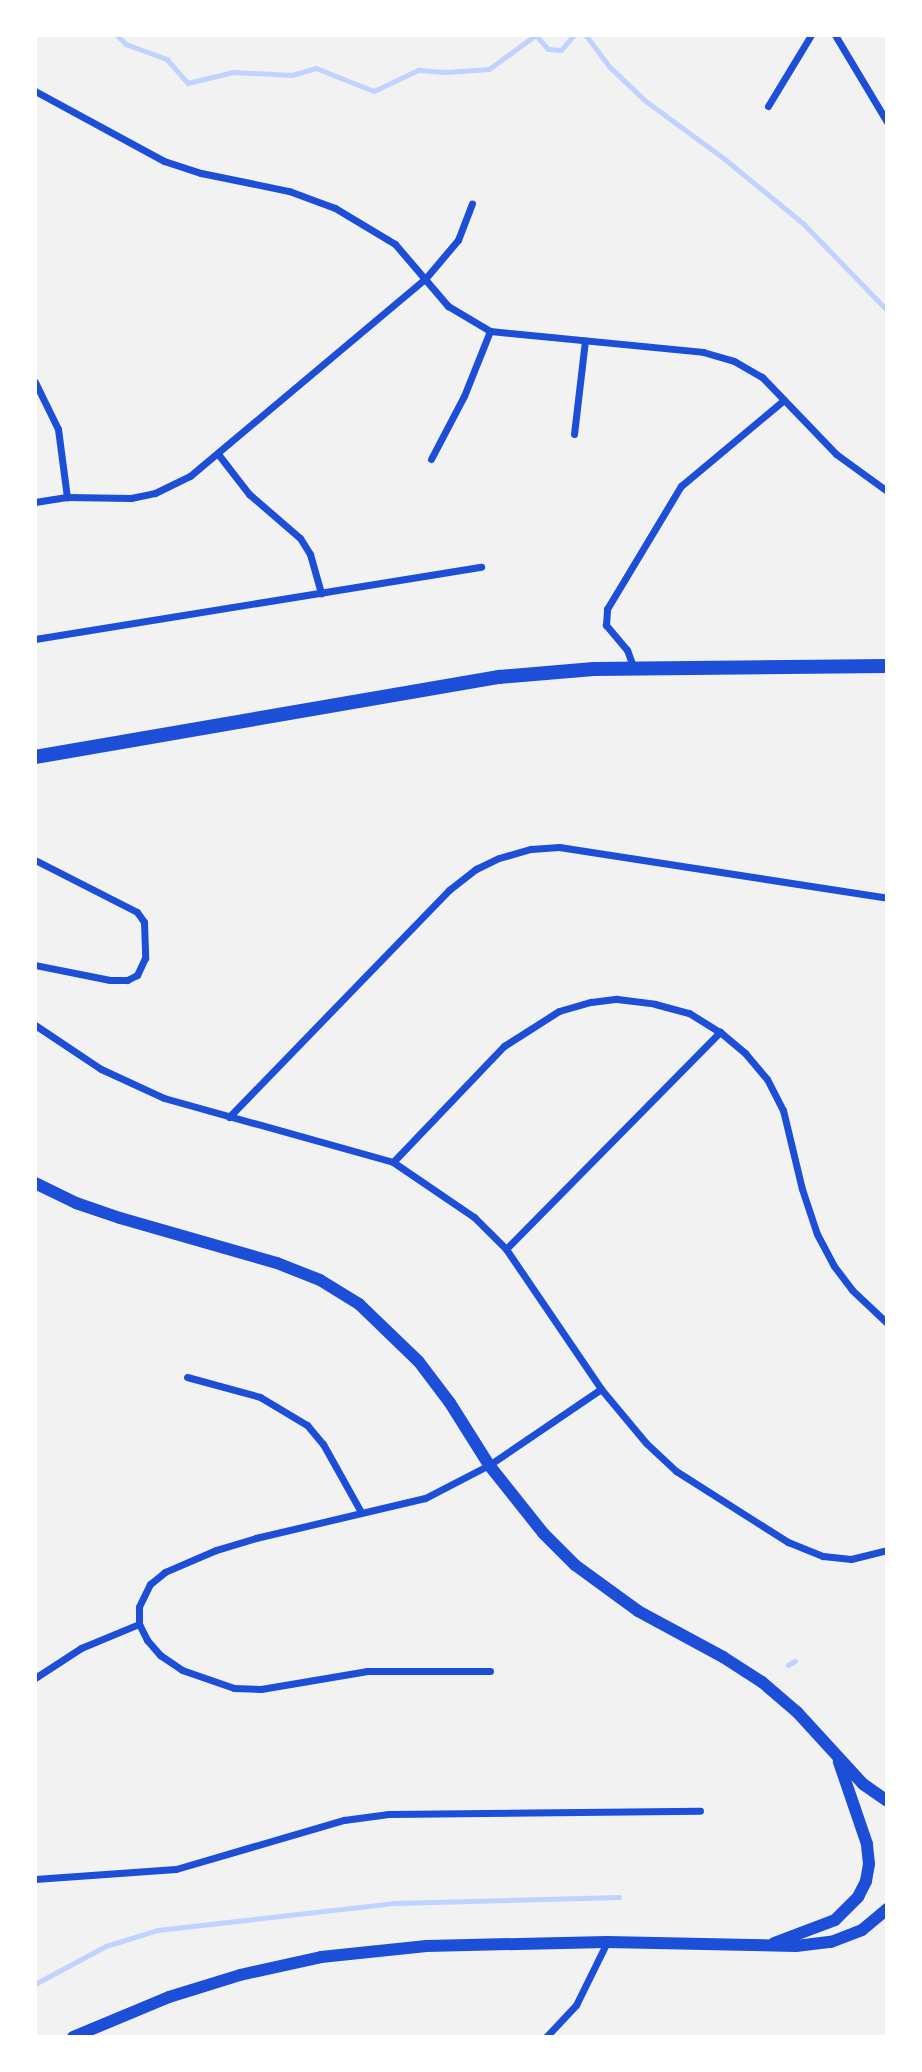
<!DOCTYPE html>
<html>
<head>
<meta charset="utf-8">
<style>
  body { margin:0 }
  #map { position:relative; width:922px; height:2072px; overflow:hidden; background:#f2f2f2; font-family:"Fira Sans Condensed",sans-serif }
  div>[style] { position:absolute }
  .stream>* { height:4.5px; margin:-2.25px; padding:0 2.25px; transform-origin:2.25px; border-radius:2.25px; background:#bfd3fe }
  .minor>* { height:7px; margin:-3.5px; padding:0 3.5px; transform-origin:3.5px; border-radius:3.5px; background:#1d4ed8 }
  .tertiary>* { height:12px; margin:-6px; padding:0 6px; transform-origin:6px; border-radius:6px; background:#1d4ed8 }
  .secondary>* { height:14px; margin:-7px; padding:0 7px; transform-origin:7px; border-radius:7px; background:#1d4ed8 }
  span { translate:-50% -50%; white-space:nowrap; text-align:center; line-height:1.15; -webkit-text-stroke:7px #fff; paint-order:stroke }
  .frame { position:absolute; inset:0; border:37px solid #fff; pointer-events:none }
</style>
</head>
<body>
<div id="map">
  <div class="stream">
    <i style="left:117px;top:35px;width:13px;rotate:45deg"></i>
    <i style="left:126px;top:44px;width:44px;rotate:20.1deg"></i>
    <i style="left:167px;top:59px;width:32px;rotate:49deg"></i>
    <i style="left:188px;top:83px;width:46px;rotate:-13.7deg"></i>
    <i style="left:233px;top:72px;width:59px;rotate:2.9deg"></i>
    <i style="left:292px;top:75px;width:25px;rotate:-16deg"></i>
    <i style="left:316px;top:68px;width:62px;rotate:21.6deg"></i>
    <i style="left:374px;top:91px;width:49px;rotate:-25.5deg"></i>
    <i style="left:418px;top:70px;width:28px;rotate:4deg"></i>
    <i style="left:446px;top:72px;width:43px;rotate:-4deg"></i>
    <i style="left:489px;top:69px;width:58px;rotate:-35.9deg"></i>
    <i style="left:536px;top:35px;width:18px;rotate:49deg"></i>
    <i style="left:548px;top:49px;width:13px;rotate:4deg"></i>
    <i style="left:561px;top:50px;width:20px;rotate:-49deg"></i>
    <i style="left:586px;top:35px;width:39px;rotate:53deg"></i>
    <i style="left:609px;top:66px;width:51px;rotate:43.4deg"></i>
    <i style="left:646px;top:101px;width:98px;rotate:36.3deg"></i>
    <i style="left:725px;top:159px;width:102px;rotate:39.4deg"></i>
    <i style="left:804px;top:224px;width:120px;rotate:46deg"></i>
    <i style="left:788px;top:1665px;width:8px;rotate:-30deg"></i>
    <i style="left:35px;top:1984px;width:81px;rotate:-28.2deg"></i>
    <i style="left:106px;top:1946px;width:54px;rotate:-17.1deg"></i>
    <i style="left:158px;top:1930px;width:239px;rotate:-6.5deg"></i>
    <i style="left:395px;top:1903px;width:224px;rotate:-1.5deg"></i>
  </div>
  <div class="minor">
    <i style="left:835px;top:35px;width:101px;rotate:59.1deg"></i>
    <i style="left:35px;top:91px;width:147px;rotate:28.5deg"></i>
    <i style="left:164px;top:161px;width:39px;rotate:18deg"></i>
    <i style="left:201px;top:173px;width:90px;rotate:11.6deg"></i>
    <i style="left:289px;top:191px;width:49px;rotate:20.3deg"></i>
    <i style="left:335px;top:208px;width:70px;rotate:31deg"></i>
    <i style="left:395px;top:244px;width:82px;rotate:49.5deg"></i>
    <i style="left:448px;top:306px;width:49px;rotate:30.8deg"></i>
    <i style="left:490px;top:331px;width:214px;rotate:5.6deg"></i>
    <i style="left:703px;top:352px;width:32px;rotate:16deg"></i>
    <i style="left:734px;top:361px;width:32px;rotate:30deg"></i>
    <i style="left:762px;top:377px;width:107px;rotate:46.1deg"></i>
    <i style="left:836px;top:454px;width:63px;rotate:36deg"></i>
    <i style="left:768px;top:106px;width:83px;rotate:-58.8deg"></i>
    <i style="left:35px;top:382px;width:52px;rotate:63.9deg"></i>
    <i style="left:58px;top:429px;width:69px;rotate:82.5deg"></i>
    <i style="left:574px;top:434px;width:94px;rotate:-83.3deg"></i>
    <i style="left:218px;top:454px;width:51px;rotate:52.2deg"></i>
    <i style="left:249px;top:494px;width:67px;rotate:40.8deg"></i>
    <i style="left:300px;top:538px;width:19px;rotate:58deg"></i>
    <i style="left:310px;top:554px;width:41px;rotate:74.2deg"></i>
    <i style="left:431px;top:459px;width:71px;rotate:-62.4deg"></i>
    <i style="left:464px;top:396px;width:70px;rotate:-68.2deg"></i>
    <i style="left:35px;top:502px;width:32px;rotate:-9deg"></i>
    <i style="left:67px;top:497px;width:64px;rotate:0.9deg"></i>
    <i style="left:131px;top:498px;width:25px;rotate:-12deg"></i>
    <i style="left:155px;top:493px;width:39px;rotate:-26deg"></i>
    <i style="left:190px;top:476px;width:307px;rotate:-40deg"></i>
    <i style="left:425px;top:279px;width:51px;rotate:-49.8deg"></i>
    <i style="left:458px;top:240px;width:39px;rotate:-69deg"></i>
    <i style="left:35px;top:639px;width:452px;rotate:-9.2deg"></i>
    <i style="left:634px;top:669px;width:20px;rotate:-110deg"></i>
    <i style="left:627px;top:650px;width:33px;rotate:-130deg"></i>
    <i style="left:606px;top:625px;width:16px;rotate:-86deg"></i>
    <i style="left:607px;top:609px;width:144px;rotate:-59deg"></i>
    <i style="left:681px;top:486px;width:134px;rotate:-39.9deg"></i>
    <i style="left:35px;top:860px;width:114px;rotate:27deg"></i>
    <i style="left:137px;top:912px;width:12px;rotate:55deg"></i>
    <i style="left:144px;top:922px;width:36px;rotate:88deg"></i>
    <i style="left:145px;top:958px;width:19px;rotate:115deg"></i>
    <i style="left:137px;top:975px;width:11px;rotate:153deg"></i>
    <i style="left:127px;top:980px;width:17px;rotate:180deg"></i>
    <i style="left:110px;top:980px;width:76px;rotate:-168.7deg"></i>
    <i style="left:35px;top:1025px;width:79px;rotate:33.7deg"></i>
    <i style="left:101px;top:1069px;width:69px;rotate:24.7deg"></i>
    <i style="left:164px;top:1098px;width:238px;rotate:15.6deg"></i>
    <i style="left:393px;top:1162px;width:98px;rotate:34.2deg"></i>
    <i style="left:474px;top:1217px;width:45px;rotate:45deg"></i>
    <i style="left:506px;top:1249px;width:169px;rotate:55.8deg"></i>
    <i style="left:601px;top:1389px;width:135px;rotate:145.8deg"></i>
    <i style="left:489px;top:1465px;width:72px;rotate:152.7deg"></i>
    <i style="left:425px;top:1498px;width:174px;rotate:166.7deg"></i>
    <i style="left:256px;top:1538px;width:42px;rotate:163.3deg"></i>
    <i style="left:216px;top:1550px;width:56px;rotate:156.7deg"></i>
    <i style="left:165px;top:1572px;width:19px;rotate:141deg"></i>
    <i style="left:150px;top:1584px;width:25px;rotate:116deg"></i>
    <i style="left:139px;top:1607px;width:17px;rotate:90deg"></i>
    <i style="left:139px;top:1624px;width:18px;rotate:63deg"></i>
    <i style="left:147px;top:1640px;width:20px;rotate:49deg"></i>
    <i style="left:160px;top:1655px;width:27px;rotate:34deg"></i>
    <i style="left:182px;top:1670px;width:55px;rotate:19.1deg"></i>
    <i style="left:234px;top:1688px;width:27px;rotate:2deg"></i>
    <i style="left:261px;top:1689px;width:108px;rotate:-9.6deg"></i>
    <i style="left:367px;top:1671px;width:123px"></i>
    <i style="left:229px;top:1117px;width:316px;rotate:-45.9deg"></i>
    <i style="left:449px;top:890px;width:34px;rotate:-38deg"></i>
    <i style="left:476px;top:869px;width:25px;rotate:-26deg"></i>
    <i style="left:499px;top:858px;width:33px;rotate:-16deg"></i>
    <i style="left:531px;top:849px;width:28px;rotate:-4deg"></i>
    <i style="left:559px;top:847px;width:332px;rotate:8.8deg"></i>
    <i style="left:393px;top:1162px;width:161px;rotate:-46.3deg"></i>
    <i style="left:504px;top:1046px;width:65px;rotate:-32.5deg"></i>
    <i style="left:559px;top:1011px;width:33px;rotate:-16deg"></i>
    <i style="left:591px;top:1002px;width:26px;rotate:-7deg"></i>
    <i style="left:617px;top:999px;width:38px;rotate:7deg"></i>
    <i style="left:655px;top:1004px;width:35px;rotate:15deg"></i>
    <i style="left:689px;top:1013px;width:36px;rotate:32deg"></i>
    <i style="left:720px;top:1032px;width:33px;rotate:40deg"></i>
    <i style="left:745px;top:1053px;width:34px;rotate:50deg"></i>
    <i style="left:767px;top:1079px;width:35px;rotate:63deg"></i>
    <i style="left:783px;top:1110px;width:81px;rotate:76.5deg"></i>
    <i style="left:802px;top:1189px;width:47px;rotate:71.6deg"></i>
    <i style="left:817px;top:1234px;width:36px;rotate:62deg"></i>
    <i style="left:834px;top:1266px;width:30px;rotate:53deg"></i>
    <i style="left:852px;top:1290px;width:48px;rotate:43.3deg"></i>
    <i style="left:506px;top:1249px;width:305px;rotate:-45.4deg"></i>
    <i style="left:187px;top:1377px;width:76px;rotate:15.3deg"></i>
    <i style="left:260px;top:1397px;width:55px;rotate:30.8deg"></i>
    <i style="left:307px;top:1425px;width:25px;rotate:50deg"></i>
    <i style="left:323px;top:1444px;width:78px;rotate:60.8deg"></i>
    <i style="left:601px;top:1389px;width:70px;rotate:50.2deg"></i>
    <i style="left:646px;top:1443px;width:41px;rotate:43deg"></i>
    <i style="left:676px;top:1471px;width:133px;rotate:32.4deg"></i>
    <i style="left:788px;top:1542px;width:38px;rotate:22deg"></i>
    <i style="left:823px;top:1556px;width:28px;rotate:6deg"></i>
    <i style="left:851px;top:1559px;width:37px;rotate:-14deg"></i>
    <i style="left:35px;top:1678px;width:55px;rotate:-33.1deg"></i>
    <i style="left:81px;top:1648px;width:63px;rotate:-22.5deg"></i>
    <i style="left:35px;top:1879px;width:141px;rotate:-4.1deg"></i>
    <i style="left:176px;top:1869px;width:175px;rotate:-16.3deg"></i>
    <i style="left:344px;top:1820px;width:45px;rotate:-7.6deg"></i>
    <i style="left:389px;top:1814px;width:311px;rotate:-0.6deg"></i>
    <i style="left:546px;top:2037px;width:44px;rotate:-46.8deg"></i>
    <i style="left:576px;top:2005px;width:70px;rotate:-63.8deg"></i>
  </div>
  <div class="tertiary">
    <i style="left:35px;top:1183px;width:46px;rotate:26deg"></i>
    <i style="left:76px;top:1203px;width:46px;rotate:18.8deg"></i>
    <i style="left:120px;top:1218px;width:163px;rotate:16deg"></i>
    <i style="left:277px;top:1263px;width:46px;rotate:21.6deg"></i>
    <i style="left:320px;top:1280px;width:46px;rotate:31.6deg"></i>
    <i style="left:359px;top:1304px;width:83px;rotate:44deg"></i>
    <i style="left:419px;top:1362px;width:51px;rotate:52.9deg"></i>
    <i style="left:450px;top:1403px;width:73px;rotate:57.8deg"></i>
    <i style="left:489px;top:1465px;width:87px;rotate:51.5deg"></i>
    <i style="left:543px;top:1533px;width:45px;rotate:45deg"></i>
    <i style="left:575px;top:1565px;width:78px;rotate:36.1deg"></i>
    <i style="left:638px;top:1611px;width:97px;rotate:28.4deg"></i>
    <i style="left:723px;top:1657px;width:46px;rotate:32.7deg"></i>
    <i style="left:762px;top:1682px;width:46px;rotate:40.6deg"></i>
    <i style="left:797px;top:1712px;width:98px;rotate:47.5deg"></i>
    <i style="left:863px;top:1784px;width:29px;rotate:35deg"></i>
    <i style="left:774px;top:1943px;width:65px;rotate:-20.7deg"></i>
    <i style="left:835px;top:1920px;width:33px;rotate:-45deg"></i>
    <i style="left:858px;top:1897px;width:18px;rotate:-63deg"></i>
    <i style="left:866px;top:1881px;width:17px;rotate:-80deg"></i>
    <i style="left:869px;top:1864px;width:20px;rotate:-96deg"></i>
    <i style="left:867px;top:1844px;width:87px;rotate:-108.9deg"></i>
    <i style="left:73px;top:2037px;width:104px;rotate:-22.6deg"></i>
    <i style="left:169px;top:1997px;width:74px;rotate:-17.2deg"></i>
    <i style="left:240px;top:1975px;width:83px;rotate:-12.5deg"></i>
    <i style="left:321px;top:1957px;width:106px;rotate:-6deg"></i>
    <i style="left:426px;top:1946px;width:181px;rotate:-1.3deg"></i>
    <i style="left:607px;top:1942px;width:189px;rotate:1.2deg"></i>
    <i style="left:796px;top:1946px;width:35px;rotate:-7deg"></i>
    <i style="left:831px;top:1942px;width:33px;rotate:-21deg"></i>
    <i style="left:862px;top:1930px;width:33px;rotate:-40deg"></i>
  </div>
  <div class="secondary">
    <i style="left:35px;top:757px;width:471px;rotate:-9.8deg"></i>
    <i style="left:499px;top:677px;width:95px;rotate:-4.8deg"></i>
    <i style="left:594px;top:669px;width:293px;rotate:-0.6deg"></i>
  </div>
  <div class="frame"></div>
</div>
</body>
</html>
